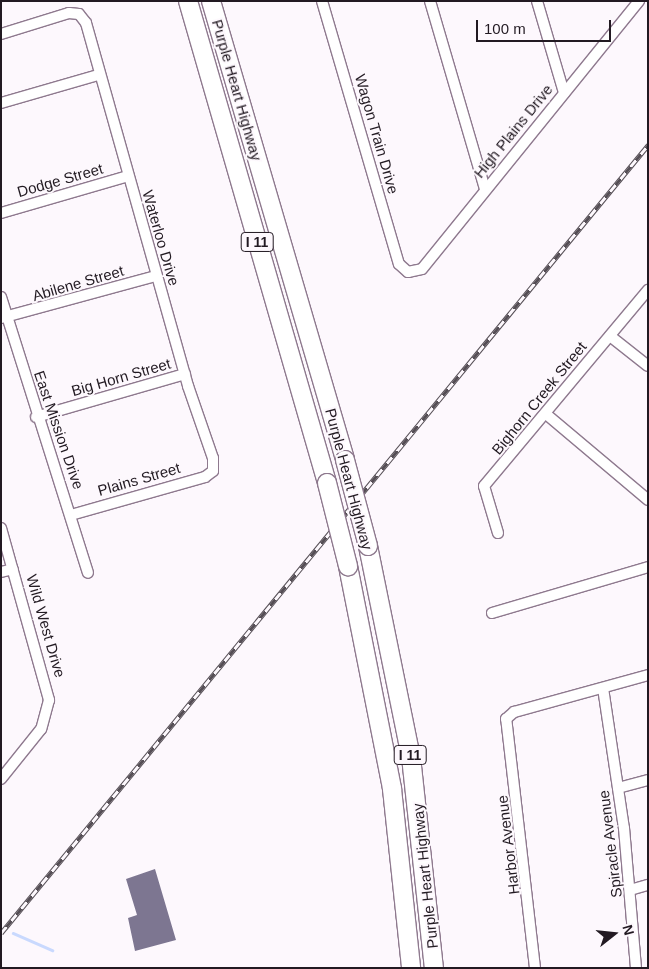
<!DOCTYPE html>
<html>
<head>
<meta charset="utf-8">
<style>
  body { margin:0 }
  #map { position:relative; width:649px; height:969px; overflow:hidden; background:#fdf8fd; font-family:Helvetica,sans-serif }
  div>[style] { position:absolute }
  .stream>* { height:2.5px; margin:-1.25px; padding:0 1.25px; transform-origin:1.25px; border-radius:1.25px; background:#c9d9fe }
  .building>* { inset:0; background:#7d7691 }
  .roads { filter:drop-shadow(1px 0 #8e798e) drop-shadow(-1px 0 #8e798e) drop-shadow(0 1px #8e798e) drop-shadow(0 -1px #8e798e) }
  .street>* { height:10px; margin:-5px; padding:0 5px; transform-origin:5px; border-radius:5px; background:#fff }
  .highway>* { height:18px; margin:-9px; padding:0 9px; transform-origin:9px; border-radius:9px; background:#fff }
  .rail>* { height:4.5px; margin-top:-2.25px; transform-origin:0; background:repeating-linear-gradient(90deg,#fdf8fd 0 8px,#554e55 0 16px); box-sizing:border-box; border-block:1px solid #554e55 }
  .bridges { filter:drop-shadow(1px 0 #8e798e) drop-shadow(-1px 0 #8e798e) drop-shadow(0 1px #8e798e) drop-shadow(0 -1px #8e798e) }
  .highway-bridge>* { height:18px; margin:-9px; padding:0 9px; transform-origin:9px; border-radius:9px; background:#fff }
  span { translate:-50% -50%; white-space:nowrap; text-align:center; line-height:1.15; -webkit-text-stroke:4px #fdf8fd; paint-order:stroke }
  .shield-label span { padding:1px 4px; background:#fdf8fd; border:1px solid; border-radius:4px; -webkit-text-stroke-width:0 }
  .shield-label { font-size:14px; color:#221a22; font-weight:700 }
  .street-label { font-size:15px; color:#221a22 }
  .frame { position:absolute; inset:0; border:2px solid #221a22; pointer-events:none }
  .north { position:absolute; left:589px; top:909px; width:50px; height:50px; -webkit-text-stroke:4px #fdf8fd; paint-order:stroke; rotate:74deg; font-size:14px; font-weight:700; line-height:20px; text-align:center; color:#221a22 }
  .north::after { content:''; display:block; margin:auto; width:18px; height:22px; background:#221a22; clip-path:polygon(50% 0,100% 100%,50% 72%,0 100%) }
  .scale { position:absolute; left:476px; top:20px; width:135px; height:22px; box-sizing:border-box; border:2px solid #221a22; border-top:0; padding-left:6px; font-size:15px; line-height:18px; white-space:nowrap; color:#221a22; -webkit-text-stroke:4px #fdf8fd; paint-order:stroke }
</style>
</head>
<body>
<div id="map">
  <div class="stream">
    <i style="left:13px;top:933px;width:43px;rotate:23.6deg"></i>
  </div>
  <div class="building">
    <i style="clip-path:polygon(155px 869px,176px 940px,135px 951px,128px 918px,137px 915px,126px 879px)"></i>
  </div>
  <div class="roads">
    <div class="street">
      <i style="left:322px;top:1px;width:274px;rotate:73.7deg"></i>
      <i style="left:399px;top:264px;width:12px;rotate:42deg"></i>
      <i style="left:408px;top:272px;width:14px;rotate:-12deg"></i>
      <i style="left:422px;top:269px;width:345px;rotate:-51deg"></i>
      <i style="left:430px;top:1px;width:196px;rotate:73.7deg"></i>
      <i style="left:537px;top:1px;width:96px;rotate:73.6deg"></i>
      <i style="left:1px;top:34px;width:71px;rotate:-17.2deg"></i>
      <i style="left:69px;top:13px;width:10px;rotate:6deg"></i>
      <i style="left:79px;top:14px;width:11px;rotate:52deg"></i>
      <i style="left:86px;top:23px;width:377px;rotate:74.3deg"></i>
      <i style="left:188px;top:386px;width:76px;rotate:70.9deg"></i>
      <i style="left:213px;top:458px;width:13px;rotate:90deg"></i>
      <i style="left:213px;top:471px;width:10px;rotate:143deg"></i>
      <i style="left:205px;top:477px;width:139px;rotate:164.2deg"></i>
      <i style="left:1px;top:103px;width:101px;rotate:-16.1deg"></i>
      <i style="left:1px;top:213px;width:132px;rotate:-16.2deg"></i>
      <i style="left:1px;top:297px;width:289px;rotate:72.5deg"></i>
      <i style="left:1px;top:318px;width:161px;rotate:-15.2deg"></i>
      <i style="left:610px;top:336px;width:48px;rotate:38.3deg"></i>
      <i style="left:546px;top:414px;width:133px;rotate:40.1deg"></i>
      <i style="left:36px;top:417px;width:155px;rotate:-16.1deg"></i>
      <i style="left:1px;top:528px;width:179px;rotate:74.4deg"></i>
      <i style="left:49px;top:700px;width:30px;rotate:105deg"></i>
      <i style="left:41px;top:729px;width:64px;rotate:128.7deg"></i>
      <i style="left:498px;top:533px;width:49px;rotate:-106.6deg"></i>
      <i style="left:484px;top:486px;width:256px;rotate:-50.1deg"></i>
      <i style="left:1px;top:572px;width:12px;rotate:-14deg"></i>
      <i style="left:492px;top:613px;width:163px;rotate:-16.4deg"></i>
      <i style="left:603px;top:688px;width:142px;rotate:81.5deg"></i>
      <i style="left:624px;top:828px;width:141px;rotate:85.1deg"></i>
      <i style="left:618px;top:788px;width:31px;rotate:-15deg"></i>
      <i style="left:630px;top:890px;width:19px;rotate:-16deg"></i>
      <i style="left:535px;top:968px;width:251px;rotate:-96.6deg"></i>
      <i style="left:506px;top:719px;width:11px;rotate:-41deg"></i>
      <i style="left:514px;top:712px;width:139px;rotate:-15.4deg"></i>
    </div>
    <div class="highway">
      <i style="left:188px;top:1px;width:502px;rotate:73.91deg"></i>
      <i style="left:211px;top:1px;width:478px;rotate:73.7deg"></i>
      <i style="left:368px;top:546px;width:215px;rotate:78.5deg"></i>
      <i style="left:411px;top:757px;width:212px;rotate:83.8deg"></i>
      <i style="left:348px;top:566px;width:227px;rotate:78.8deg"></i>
      <i style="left:392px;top:789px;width:180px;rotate:83.9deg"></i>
    </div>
  </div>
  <div class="rail">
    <i style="left:1px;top:933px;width:1020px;rotate:-50.61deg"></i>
  </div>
  <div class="bridges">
    <div class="highway-bridge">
      <i style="left:345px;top:460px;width:89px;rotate:75deg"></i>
      <i style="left:327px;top:483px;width:86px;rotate:75.8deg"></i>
    </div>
  </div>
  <div class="shield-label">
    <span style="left:257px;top:242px">I 11</span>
    <span style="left:410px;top:755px">I 11</span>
  </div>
  <div class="street-label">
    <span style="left:237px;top:90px;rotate:74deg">Purple Heart Highway</span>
    <span style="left:513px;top:131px;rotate:-51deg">High Plains Drive</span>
    <span style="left:377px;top:134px;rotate:74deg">Wagon Train Drive</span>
    <span style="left:60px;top:180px;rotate:-16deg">Dodge Street</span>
    <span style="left:161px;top:238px;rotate:74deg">Waterloo Drive</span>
    <span style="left:78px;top:283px;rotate:-16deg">Abilene Street</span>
    <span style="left:121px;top:377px;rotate:-16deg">Big Horn Street</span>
    <span style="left:539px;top:398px;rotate:-51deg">Bighorn Creek Street</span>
    <span style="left:59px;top:430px;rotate:71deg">East Mission Drive</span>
    <span style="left:139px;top:479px;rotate:-16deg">Plains Street</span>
    <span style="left:349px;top:479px;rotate:75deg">Purple Heart Highway</span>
    <span style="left:46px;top:626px;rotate:74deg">Wild West Drive</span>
    <span style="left:610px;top:844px;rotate:-97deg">Spiracle Avenue</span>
    <span style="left:508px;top:845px;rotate:-97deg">Harbor Avenue</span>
    <span style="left:425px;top:876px;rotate:-96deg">Purple Heart Highway</span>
  </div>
  <div class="frame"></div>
  <div class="north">N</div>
  <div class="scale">100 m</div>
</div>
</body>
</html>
